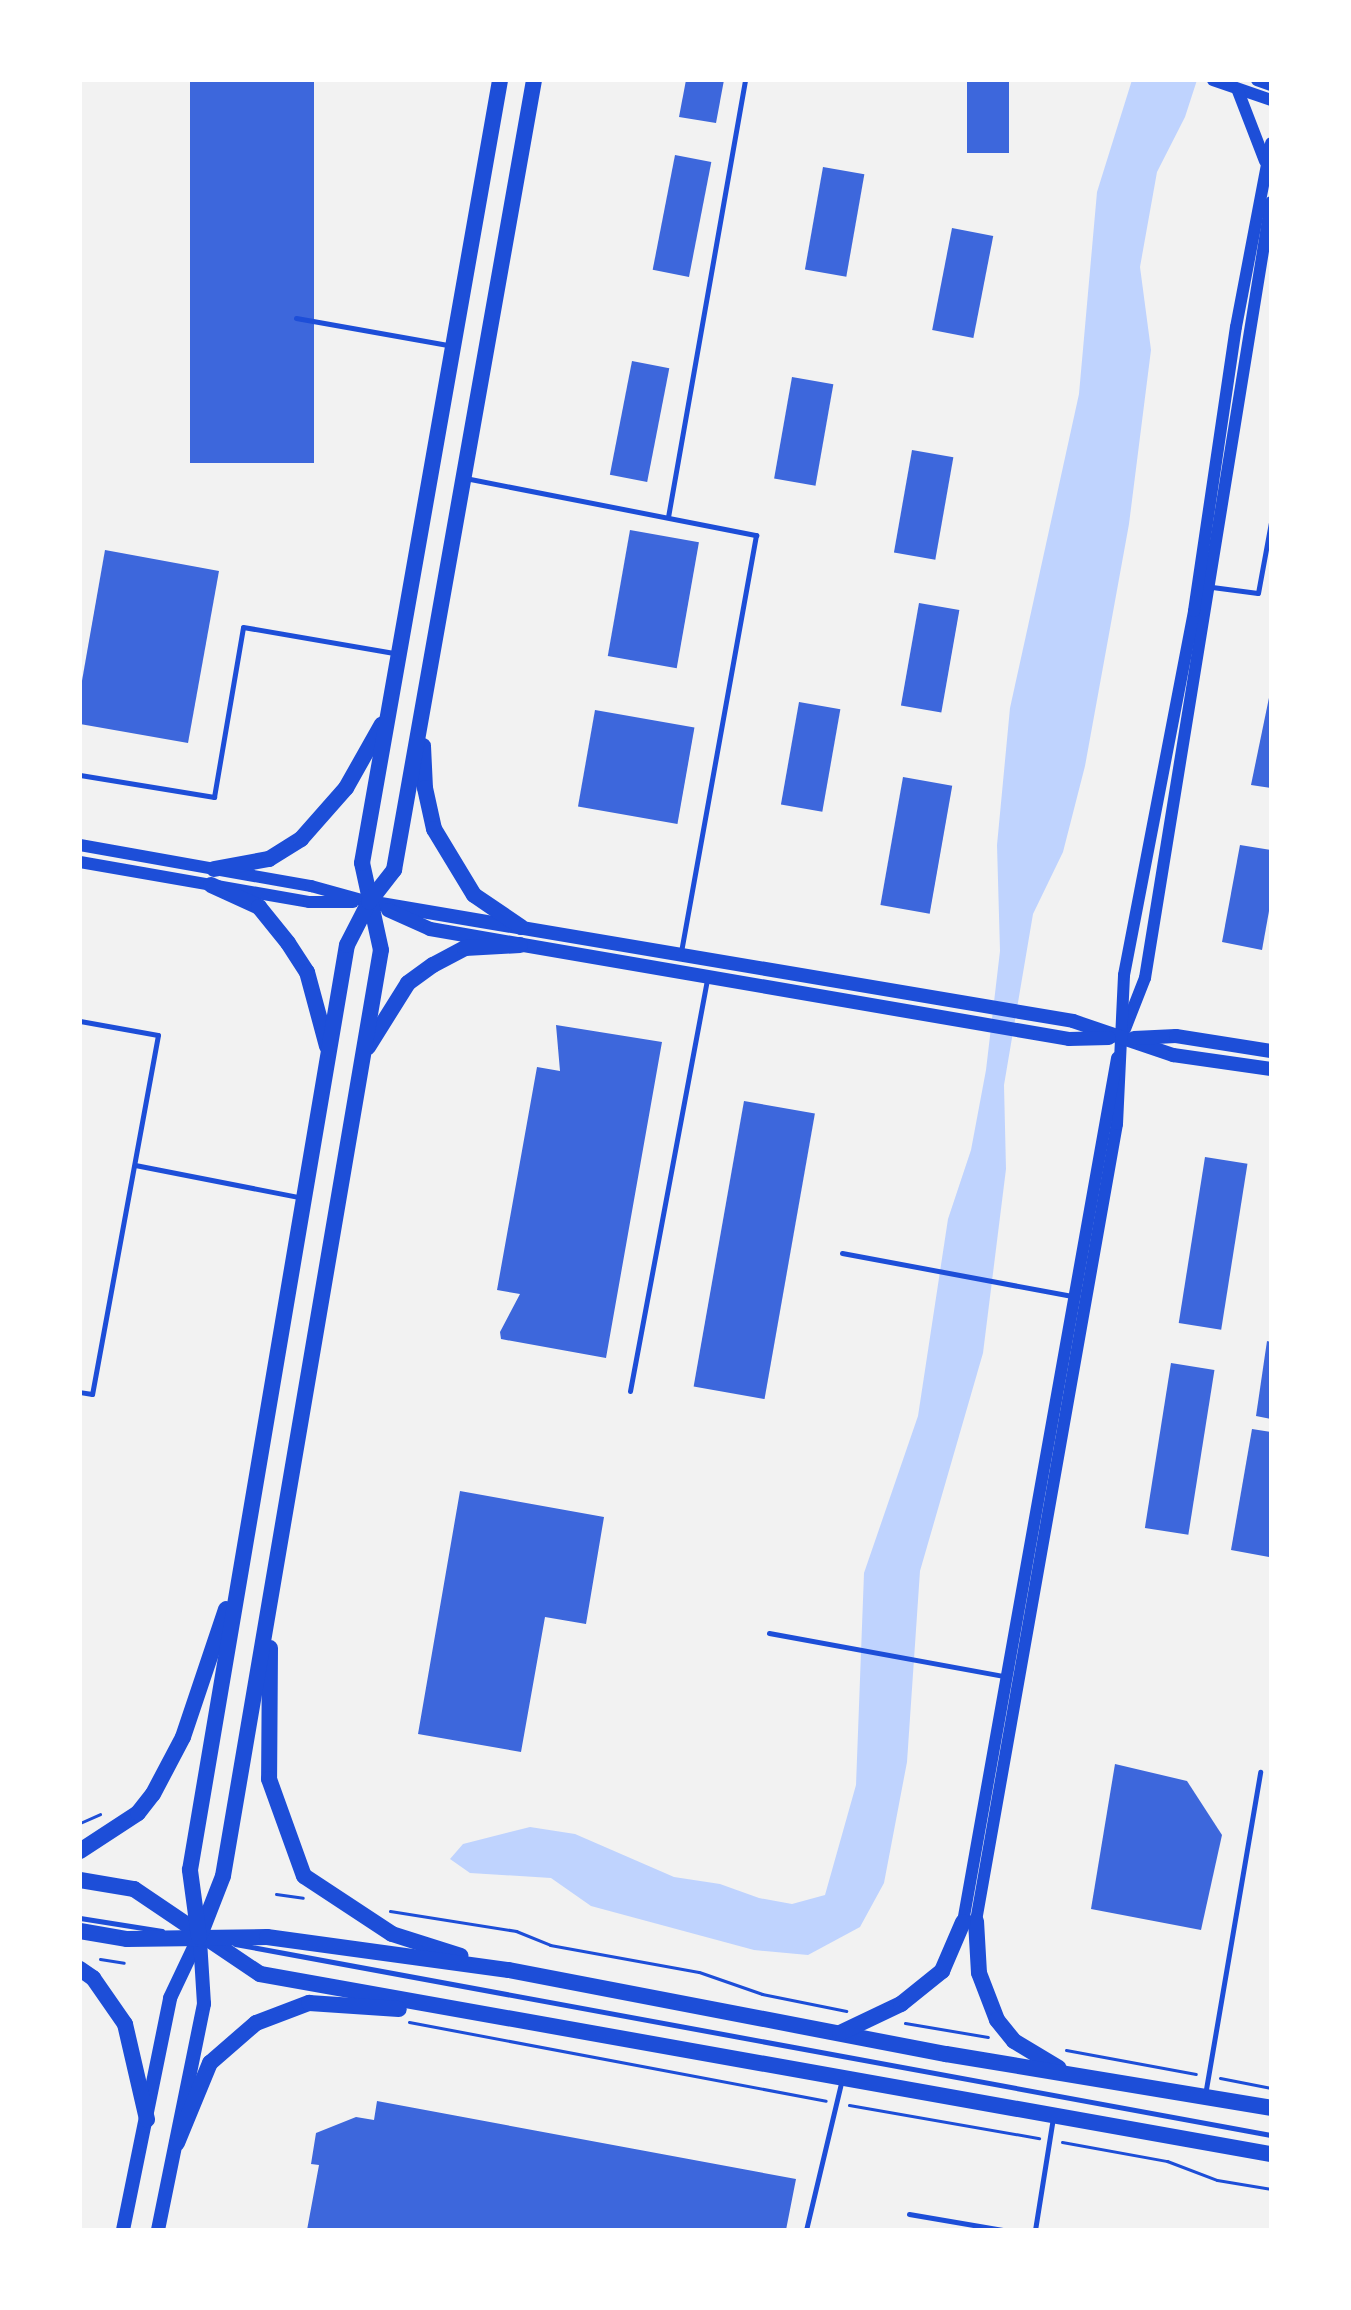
<!DOCTYPE html>
<html>
<head>
<meta charset="utf-8">
<style>
  body { margin:0 }
  #map { position:relative; width:1351px; height:2310px; overflow:hidden; background:#f2f2f2; font-family:Literata,serif }
  div>[style] { position:absolute }
  .water>* { inset:0; background:#bfd3fe }
  .building>* { inset:0; background:#3d67dc; transform-origin:0 0 }
  .path>* { height:3px; margin:-1.5px; padding:0 1.5px; transform-origin:1.5px; border-radius:1.5px; background:#1d4ed8 }
  .service>* { height:5px; margin:-2.5px; padding:0 2.5px; transform-origin:2.5px; border-radius:2.5px; background:#1d4ed8 }
  .tertiary>* { height:12px; margin:-6px; padding:0 6px; transform-origin:6px; border-radius:6px; background:#1d4ed8 }
  .secondary>* { height:14px; margin:-7px; padding:0 7px; transform-origin:7px; border-radius:7px; background:#1d4ed8 }
  .primary>* { height:16px; margin:-8px; padding:0 8px; transform-origin:8px; border-radius:8px; background:#1d4ed8 }
  span { translate:-50% -50%; white-space:nowrap; text-align:center; line-height:1.15; -webkit-text-stroke:8px #fff; paint-order:stroke }
  .frame { position:absolute; inset:0; border:82px solid #fff; pointer-events:none }
</style>
</head>
<body>
<div id="map">
  <div class="water">
    <i style="clip-path:polygon(1132px 80px,1197px 80px,1185px 117px,1157px 172px,1140px 267px,1151px 350px,1129px 524px,1085px 766px,1063px 852px,1033px 914px,1004px 1085px,1006px 1169px,983px 1353px,920px 1571px,907px 1762px,884px 1883px,860px 1927px,808px 1955px,754px 1950px,591px 1906px,551px 1878px,470px 1873px,450px 1859px,463px 1844px,530px 1827px,575px 1834px,674px 1877px,720px 1884px,759px 1898px,792px 1904px,825px 1895px,856px 1785px,864px 1573px,918px 1416px,948px 1219px,971px 1150px,986px 1070px,1000px 951px,997px 845px,1010px 708px,1079px 394px,1097px 192px)"></i>
  </div>
  <div class="building">
    <i style="left:190px;top:80px;width:124px;height:383px"></i>
    <i style="clip-path:polygon(686px 80px,724px 80px,716px 123px,679px 117px)"></i>
    <i style="left:967px;top:80px;width:42px;height:73px"></i>
    <i style="left:675px;top:155px;width:37px;height:117px;rotate:11deg"></i>
    <i style="left:823px;top:167px;width:42px;height:104px;rotate:10deg"></i>
    <i style="left:952px;top:228px;width:42px;height:104px;rotate:11deg"></i>
    <i style="left:632px;top:361px;width:38px;height:116px;rotate:11deg"></i>
    <i style="left:792px;top:377px;width:42px;height:103px;rotate:10deg"></i>
    <i style="left:912px;top:450px;width:42px;height:104px;rotate:10deg"></i>
    <i style="left:630px;top:530px;width:70px;height:128px;rotate:10deg"></i>
    <i style="clip-path:polygon(105px 550px,219px 571px,188px 743px,80px 724px,80px 692px)"></i>
    <i style="left:919px;top:603px;width:41px;height:104px;rotate:10deg"></i>
    <i style="clip-path:polygon(1271px 688px,1271px 788px,1251px 785px)"></i>
    <i style="left:799px;top:702px;width:42px;height:104px;rotate:10deg"></i>
    <i style="left:595px;top:710px;width:101px;height:98px;rotate:10deg"></i>
    <i style="left:903px;top:777px;width:50px;height:130px;rotate:10deg"></i>
    <i style="clip-path:polygon(1240px 845px,1271px 850px,1271px 900px,1262px 950px,1222px 942px)"></i>
    <i style="clip-path:polygon(556px 1025px,662px 1042px,606px 1358px,501px 1339px,500px 1332px,520px 1294px,497px 1290px,537px 1067px,560px 1071px)"></i>
    <i style="left:744px;top:1101px;width:72px;height:290px;rotate:10deg"></i>
    <i style="left:1205px;top:1157px;width:43px;height:168px;rotate:9deg"></i>
    <i style="clip-path:polygon(1267px 1341px,1271px 1342px,1271px 1419px,1256px 1416px)"></i>
    <i style="left:1171px;top:1363px;width:44px;height:167px;rotate:9deg"></i>
    <i style="clip-path:polygon(1252px 1429px,1271px 1432px,1269px 1557px,1231px 1550px)"></i>
    <i style="clip-path:polygon(460px 1491px,604px 1517px,586px 1624px,545px 1617px,521px 1752px,418px 1734px)"></i>
    <i style="clip-path:polygon(1115px 1764px,1187px 1781px,1222px 1835px,1201px 1930px,1091px 1909px)"></i>
    <i style="clip-path:polygon(377px 2101px,796px 2179px,786px 2230px,307px 2230px,319px 2165px,311px 2164px,316px 2133px,356px 2117px,374px 2120px)"></i>
  </div>
  <div class="path">
    <i style="left:80px;top:1823px;width:22px;rotate:-24deg"></i>
    <i style="left:276px;top:1894px;width:27px;rotate:8deg"></i>
    <i style="left:390px;top:1911px;width:128px;rotate:9deg"></i>
    <i style="left:516px;top:1931px;width:37px;rotate:22deg"></i>
    <i style="left:550px;top:1945px;width:151px;rotate:10.3deg"></i>
    <i style="left:699px;top:1972px;width:67px;rotate:19.2deg"></i>
    <i style="left:762px;top:1994px;width:86px;rotate:11.4deg"></i>
    <i style="left:100px;top:1959px;width:24px;rotate:9deg"></i>
    <i style="left:409px;top:2022px;width:424px;rotate:10.7deg"></i>
    <i style="left:905px;top:2023px;width:84px;rotate:9.6deg"></i>
    <i style="left:1066px;top:2050px;width:132px;rotate:10.5deg"></i>
    <i style="left:1220px;top:2078px;width:52px;rotate:11.1deg"></i>
    <i style="left:849px;top:2105px;width:193px;rotate:9.9deg"></i>
    <i style="left:1062px;top:2142px;width:107px;rotate:10.3deg"></i>
    <i style="left:1167px;top:2161px;width:53px;rotate:20.8deg"></i>
    <i style="left:1217px;top:2180px;width:55px;rotate:9.5deg"></i>
  </div>
  <div class="service">
    <i style="left:296px;top:318px;width:154px;rotate:10.1deg"></i>
    <i style="left:465px;top:478px;width:297px;rotate:11.1deg"></i>
    <i style="left:756px;top:535px;width:425px;rotate:100.2deg"></i>
    <i style="left:668px;top:517px;width:444px;rotate:-80deg"></i>
    <i style="left:1212px;top:587px;width:46px;rotate:7.4deg"></i>
    <i style="left:1258px;top:593px;width:72px;rotate:-79.6deg"></i>
    <i style="left:80px;top:775px;width:136px;rotate:9.3deg"></i>
    <i style="left:214px;top:797px;width:172px;rotate:-80.3deg"></i>
    <i style="left:243px;top:627px;width:153px;rotate:9.8deg"></i>
    <i style="left:80px;top:1021px;width:79px;rotate:10.2deg"></i>
    <i style="left:158px;top:1035px;width:365px;rotate:100.4deg"></i>
    <i style="left:92px;top:1394px;width:12px;rotate:-171deg"></i>
    <i style="left:135px;top:1165px;width:171px;rotate:11.1deg"></i>
    <i style="left:842px;top:1253px;width:234px;rotate:10.6deg"></i>
    <i style="left:630px;top:1391px;width:419px;rotate:-79.4deg"></i>
    <i style="left:769px;top:1633px;width:239px;rotate:10.4deg"></i>
    <i style="left:80px;top:1918px;width:83px;rotate:9deg"></i>
    <i style="left:235px;top:1944px;width:1053px;rotate:10.45deg"></i>
    <i style="left:1205px;top:2095px;width:328px;rotate:-80.3deg"></i>
    <i style="left:909px;top:2214px;width:95px;rotate:9.7deg"></i>
    <i style="left:806px;top:2230px;width:155px;rotate:-76.6deg"></i>
    <i style="left:1035px;top:2230px;width:114px;rotate:-80.9deg"></i>
  </div>
  <div class="tertiary">
    <i style="left:1213px;top:80px;width:61px;rotate:19deg"></i>
    <i style="left:1257px;top:80px;width:15px;rotate:20deg"></i>
    <i style="left:1238px;top:91px;width:75px;rotate:68.9deg"></i>
    <i style="left:80px;top:845px;width:235px;rotate:10.1deg"></i>
    <i style="left:311px;top:886px;width:60px;rotate:15.4deg"></i>
    <i style="left:80px;top:862px;width:232px;rotate:9.9deg"></i>
    <i style="left:309px;top:902px;width:44px"></i>
    <i style="left:1125px;top:1029px;width:55px;rotate:-68.6deg"></i>
    <i style="left:1145px;top:978px;width:786px;rotate:-80.78deg"></i>
    <i style="left:976px;top:1921px;width:809px;rotate:-79.97deg"></i>
    <i style="left:1117px;top:1124px;width:149px;rotate:-87.3deg"></i>
    <i style="left:1124px;top:975px;width:371px;rotate:-79.1deg"></i>
    <i style="left:1194px;top:611px;width:287px;rotate:-81.6deg"></i>
    <i style="left:1236px;top:327px;width:187px;rotate:-79.2deg"></i>
    <i style="left:963px;top:1922px;width:878px;rotate:-79.89deg"></i>
  </div>
  <div class="secondary">
    <i style="left:369px;top:902px;width:714px;rotate:9.59deg"></i>
    <i style="left:1073px;top:1021px;width:106px;rotate:18.8deg"></i>
    <i style="left:1173px;top:1055px;width:99px;rotate:8.1deg"></i>
    <i style="left:388px;top:910px;width:46px;rotate:24.3deg"></i>
    <i style="left:430px;top:929px;width:648px;rotate:9.77deg"></i>
    <i style="left:1069px;top:1039px;width:40px;rotate:-1.4deg"></i>
    <i style="left:1134px;top:1038px;width:42px;rotate:-2.7deg"></i>
    <i style="left:1176px;top:1036px;width:96px;rotate:9deg"></i>
    <i style="left:123px;top:2230px;width:237px;rotate:-78.5deg"></i>
    <i style="left:170px;top:1998px;width:68px;rotate:-64.6deg"></i>
    <i style="left:158px;top:2230px;width:231px;rotate:-78.5deg"></i>
    <i style="left:204px;top:2004px;width:63px;rotate:-93.6deg"></i>
  </div>
  <div class="primary">
    <i style="left:423px;top:746px;width:42px;rotate:87.3deg"></i>
    <i style="left:425px;top:788px;width:42px;rotate:77.6deg"></i>
    <i style="left:434px;top:829px;width:77px;rotate:58.8deg"></i>
    <i style="left:474px;top:895px;width:57px;rotate:34.2deg"></i>
    <i style="left:214px;top:869px;width:56px;rotate:-10.3deg"></i>
    <i style="left:269px;top:859px;width:38px;rotate:-32deg"></i>
    <i style="left:301px;top:839px;width:68px;rotate:-48.6deg"></i>
    <i style="left:346px;top:788px;width:73px;rotate:-60.6deg"></i>
    <i style="left:211px;top:885px;width:53px;rotate:24.6deg"></i>
    <i style="left:259px;top:907px;width:46px;rotate:51.1deg"></i>
    <i style="left:288px;top:943px;width:35px;rotate:57deg"></i>
    <i style="left:307px;top:972px;width:77px;rotate:74.9deg"></i>
    <i style="left:368px;top:1047px;width:75px;rotate:-58deg"></i>
    <i style="left:408px;top:983px;width:31px;rotate:-36deg"></i>
    <i style="left:433px;top:965px;width:36px;rotate:-28deg"></i>
    <i style="left:465px;top:948px;width:55px;rotate:-3.1deg"></i>
    <i style="left:270px;top:1648px;width:131px;rotate:90.4deg"></i>
    <i style="left:269px;top:1779px;width:103px;rotate:70.2deg"></i>
    <i style="left:304px;top:1876px;width:105px;rotate:33.4deg"></i>
    <i style="left:392px;top:1934px;width:72px;rotate:17.7deg"></i>
    <i style="left:80px;top:1851px;width:69px;rotate:-33.2deg"></i>
    <i style="left:138px;top:1813px;width:24px;rotate:-52deg"></i>
    <i style="left:153px;top:1794px;width:64px;rotate:-62.2deg"></i>
    <i style="left:183px;top:1737px;width:135px;rotate:-71.4deg"></i>
    <i style="left:80px;top:1880px;width:55px;rotate:9.5deg"></i>
    <i style="left:134px;top:1889px;width:152px;rotate:34deg"></i>
    <i style="left:260px;top:1974px;width:1027px;rotate:10.1deg"></i>
    <i style="left:976px;top:1921px;width:52px;rotate:86.7deg"></i>
    <i style="left:979px;top:1973px;width:50px;rotate:69deg"></i>
    <i style="left:997px;top:2020px;width:27px;rotate:51deg"></i>
    <i style="left:1014px;top:2041px;width:52px;rotate:31deg"></i>
    <i style="left:80px;top:1931px;width:48px;rotate:9.7deg"></i>
    <i style="left:127px;top:1939px;width:140px;rotate:-0.8deg"></i>
    <i style="left:267px;top:1937px;width:244px;rotate:7.8deg"></i>
    <i style="left:509px;top:1970px;width:445px;rotate:10.9deg"></i>
    <i style="left:946px;top:2054px;width:329px;rotate:9.4deg"></i>
    <i style="left:200px;top:1935px;width:63px;rotate:-68.7deg"></i>
    <i style="left:223px;top:1876px;width:939px;rotate:-80.32deg"></i>
    <i style="left:381px;top:950px;width:89px;rotate:-102.3deg"></i>
    <i style="left:362px;top:863px;width:795px;rotate:-80deg"></i>
    <i style="left:199px;top:1937px;width:68px;rotate:-97.7deg"></i>
    <i style="left:190px;top:1870px;width:938px;rotate:-80.37deg"></i>
    <i style="left:347px;top:945px;width:48px;rotate:-62.9deg"></i>
    <i style="left:369px;top:902px;width:41px;rotate:-52deg"></i>
    <i style="left:394px;top:870px;width:802px;rotate:-79.95deg"></i>
    <i style="left:80px;top:1969px;width:16px;rotate:35deg"></i>
    <i style="left:93px;top:1978px;width:56px;rotate:55.2deg"></i>
    <i style="left:125px;top:2024px;width:98px;rotate:77deg"></i>
    <i style="left:840px;top:2033px;width:68px;rotate:-25.4deg"></i>
    <i style="left:901px;top:2004px;width:53px;rotate:-38.8deg"></i>
    <i style="left:942px;top:1971px;width:53px;rotate:-66.8deg"></i>
    <i style="left:177px;top:2143px;width:87px;rotate:-67.6deg"></i>
    <i style="left:210px;top:2063px;width:61px;rotate:-41deg"></i>
    <i style="left:256px;top:2023px;width:57px;rotate:-20.7deg"></i>
    <i style="left:309px;top:2003px;width:90px;rotate:3.8deg"></i>
  </div>
  <div class="frame"></div>
</div>
</body>
</html>
